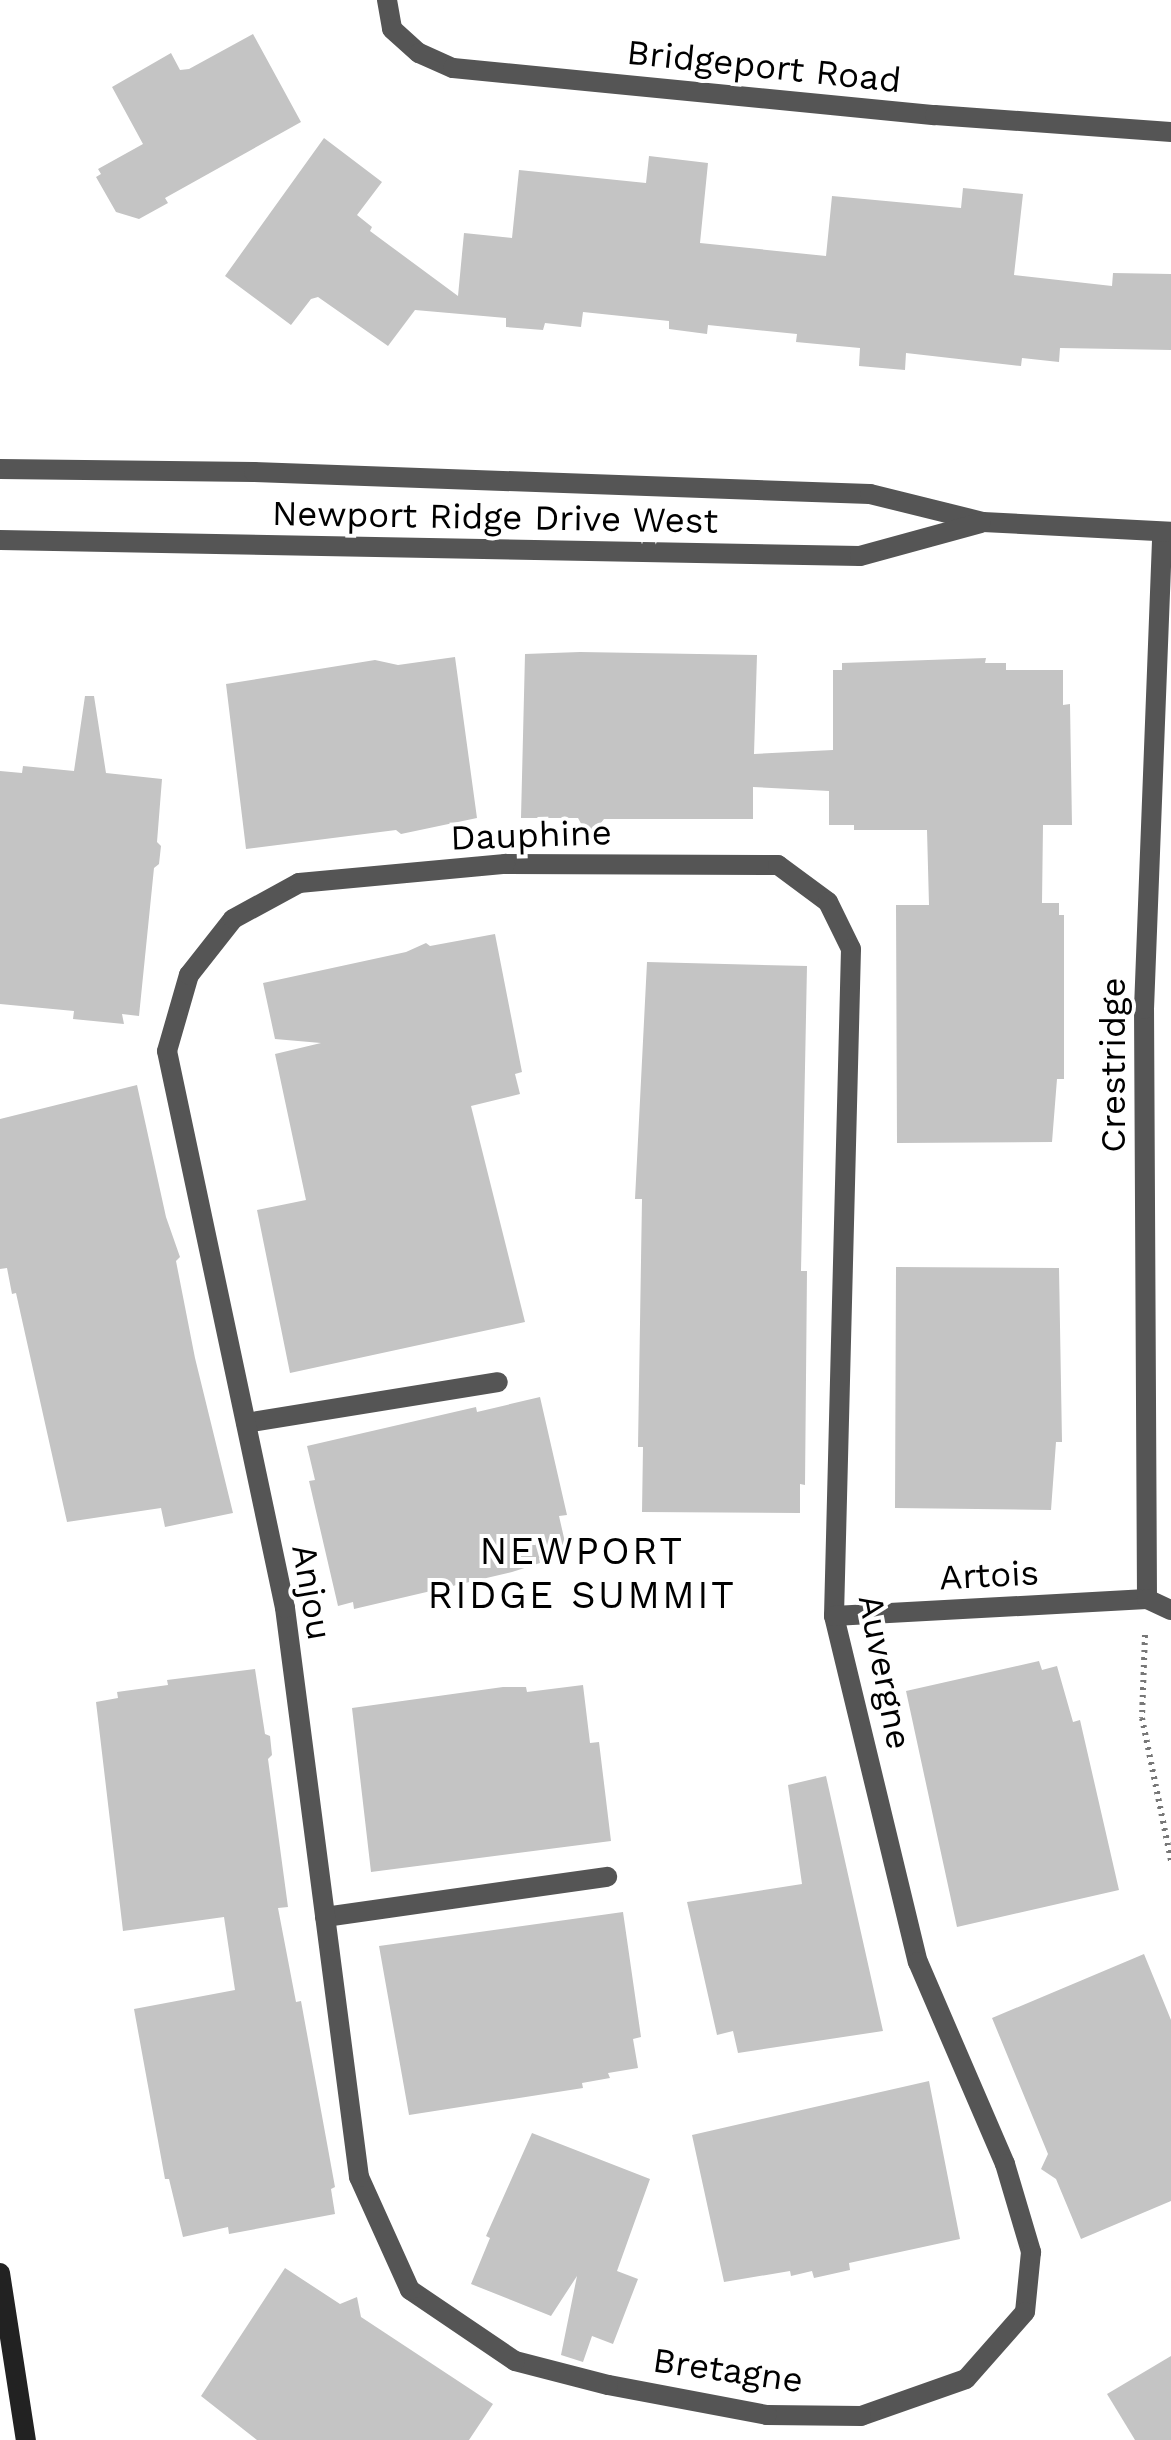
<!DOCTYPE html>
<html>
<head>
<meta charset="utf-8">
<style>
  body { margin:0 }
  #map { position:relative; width:1171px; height:2440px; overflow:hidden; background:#fff; font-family:"Work Sans",sans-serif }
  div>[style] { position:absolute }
  .building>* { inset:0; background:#c4c4c4 }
  .path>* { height:6px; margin-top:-3px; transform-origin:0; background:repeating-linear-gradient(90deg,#777 0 2.5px,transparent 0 7.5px) }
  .service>* { height:20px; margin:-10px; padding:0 10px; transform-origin:10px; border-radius:10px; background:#555 }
  .minor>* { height:20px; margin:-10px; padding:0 10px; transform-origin:10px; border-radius:10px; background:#555 }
  .tertiary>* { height:20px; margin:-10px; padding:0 10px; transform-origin:10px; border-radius:10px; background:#555 }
  .secondary>* { height:20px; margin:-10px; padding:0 10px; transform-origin:10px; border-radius:10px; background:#222 }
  span { translate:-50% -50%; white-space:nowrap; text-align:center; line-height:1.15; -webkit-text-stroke:8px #fff; paint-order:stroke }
  .street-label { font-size:35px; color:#000 }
  .neighbourhood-label { font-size:38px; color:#000; letter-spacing:2.5px }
</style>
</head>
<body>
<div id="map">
  <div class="building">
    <i style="clip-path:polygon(253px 34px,301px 122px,165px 198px,168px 203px,139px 219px,116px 212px,96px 177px,101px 174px,98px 169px,143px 144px,112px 87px,171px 53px,180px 70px,189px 69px)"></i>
    <i style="clip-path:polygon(324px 138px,382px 182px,357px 215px,372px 227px,370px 231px,458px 296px,464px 233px,512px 238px,519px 170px,646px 183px,649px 156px,708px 163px,700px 243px,826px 256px,832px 196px,961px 208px,963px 188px,1023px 194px,1014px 275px,1112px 286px,1113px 273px,1171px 274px,1171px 350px,1060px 348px,1059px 362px,1022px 358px,1021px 366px,906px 353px,905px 370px,859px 366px,860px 348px,796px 342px,797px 334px,708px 325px,707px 334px,669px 329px,669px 321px,583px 312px,581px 327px,545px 323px,543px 330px,506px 327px,506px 318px,415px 310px,388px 346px,318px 297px,311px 299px,291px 325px,225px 276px)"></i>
    <i style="clip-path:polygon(580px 652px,757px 655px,754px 754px,833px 750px,833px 670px,842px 670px,842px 663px,986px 658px,985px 663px,1006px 663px,1006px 670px,1063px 670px,1063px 705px,1070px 704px,1072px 825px,1043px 825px,1042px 903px,1059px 903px,1059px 915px,1064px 915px,1064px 1079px,1057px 1079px,1052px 1142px,897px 1143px,896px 905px,929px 905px,927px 830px,854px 830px,854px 825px,829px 825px,829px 791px,753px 787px,753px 819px,604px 819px,589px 838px,578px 818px,521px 818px,525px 654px)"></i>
    <i style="clip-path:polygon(455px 657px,477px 818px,401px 834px,396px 830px,246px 849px,226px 684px,375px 660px,398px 665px)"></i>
    <i style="clip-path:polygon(85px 696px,94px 696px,106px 773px,162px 779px,157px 842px,161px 846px,159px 864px,154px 868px,139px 1016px,122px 1014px,124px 1024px,73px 1019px,74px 1011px,0 1004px,0 771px,22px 773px,23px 766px,74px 771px)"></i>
    <i style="clip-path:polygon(495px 934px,522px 1072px,515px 1074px,520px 1094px,471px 1106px,525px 1322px,290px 1373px,257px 1210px,306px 1200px,275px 1054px,321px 1043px,275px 1039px,263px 983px,406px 952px,426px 943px,430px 946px)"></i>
    <i style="clip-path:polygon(647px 962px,807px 966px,801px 1271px,807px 1271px,805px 1485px,800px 1484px,800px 1513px,642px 1512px,643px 1447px,638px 1447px,642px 1199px,635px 1199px)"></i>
    <i style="clip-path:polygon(137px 1085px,166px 1217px,180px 1257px,176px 1261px,195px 1358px,233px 1513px,165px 1527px,161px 1508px,67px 1522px,16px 1293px,12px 1294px,7px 1268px,0 1269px,0 1119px)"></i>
    <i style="clip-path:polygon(896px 1267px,1059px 1268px,1062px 1442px,1056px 1442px,1051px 1510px,895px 1508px)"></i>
    <i style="clip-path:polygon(540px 1397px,567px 1515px,559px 1516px,567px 1551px,539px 1558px,540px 1563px,512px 1572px,354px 1609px,353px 1602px,338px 1606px,309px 1481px,315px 1480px,307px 1446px,476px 1407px,477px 1412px)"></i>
    <i style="clip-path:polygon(1039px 1661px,1042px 1670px,1057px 1666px,1073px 1722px,1080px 1720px,1119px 1890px,957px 1927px,906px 1691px)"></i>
    <i style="clip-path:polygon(255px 1669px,265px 1734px,270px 1736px,272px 1755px,268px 1759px,288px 1907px,278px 1908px,296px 2002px,301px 2001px,335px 2187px,331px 2189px,335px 2214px,229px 2234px,228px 2227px,183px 2237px,169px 2179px,165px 2179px,134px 2009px,235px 1990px,224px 1917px,123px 1931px,96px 1702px,118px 1698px,117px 1692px,168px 1685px,167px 1680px)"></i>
    <i style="clip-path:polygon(583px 1685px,590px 1743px,599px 1742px,611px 1841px,371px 1872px,352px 1708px,503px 1687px,526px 1687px,527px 1692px)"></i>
    <i style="clip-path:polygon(826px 1776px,883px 2031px,738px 2053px,733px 2031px,717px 2035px,687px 1902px,802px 1884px,788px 1785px)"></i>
    <i style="clip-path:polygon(623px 1912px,641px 2037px,633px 2039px,638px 2068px,608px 2073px,610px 2078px,582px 2083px,583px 2088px,409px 2115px,379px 1946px)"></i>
    <i style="clip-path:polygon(1144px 1954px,1171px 2020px,1171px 2201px,1081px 2239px,1056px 2179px,1041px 2169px,1048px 2154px,992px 2018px)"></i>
    <i style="clip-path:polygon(929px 2081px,960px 2239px,849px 2263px,850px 2270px,814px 2278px,812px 2271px,791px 2276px,790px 2271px,724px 2282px,692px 2135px)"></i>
    <i style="clip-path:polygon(532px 2133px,650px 2179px,617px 2271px,638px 2279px,613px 2344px,592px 2336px,583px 2362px,561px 2355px,577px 2276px,551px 2316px,471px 2284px,490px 2238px,486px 2236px)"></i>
    <i style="clip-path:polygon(285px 2268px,340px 2304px,357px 2297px,361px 2317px,493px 2404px,469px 2440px,257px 2440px,201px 2396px)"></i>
    <i style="clip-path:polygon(1171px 2356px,1171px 2440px,1135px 2440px,1107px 2394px)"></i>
  </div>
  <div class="path">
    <i style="left:1145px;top:1635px;width:83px;rotate:92.1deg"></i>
    <i style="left:1142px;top:1718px;width:146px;rotate:78.5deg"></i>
  </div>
  <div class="service">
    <i style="left:246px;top:1423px;width:255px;rotate:-9.2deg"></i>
    <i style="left:325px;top:1917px;width:285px;rotate:-8.1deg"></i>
  </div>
  <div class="minor">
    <i style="left:387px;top:0;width:29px;rotate:80deg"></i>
    <i style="left:392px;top:29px;width:36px;rotate:42deg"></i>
    <i style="left:419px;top:53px;width:37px;rotate:24deg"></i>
    <i style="left:453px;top:68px;width:484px;rotate:5.6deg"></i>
    <i style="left:935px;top:115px;width:237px;rotate:4.1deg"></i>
    <i style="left:505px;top:864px;width:273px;rotate:0.2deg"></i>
    <i style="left:778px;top:865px;width:62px;rotate:36.5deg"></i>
    <i style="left:828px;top:902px;width:52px;rotate:63.9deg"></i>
    <i style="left:851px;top:949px;width:667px;rotate:91.46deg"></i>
    <i style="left:834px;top:1616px;width:356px;rotate:76.4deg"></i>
    <i style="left:918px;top:1962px;width:220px;rotate:66.7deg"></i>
    <i style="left:1005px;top:2164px;width:92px;rotate:73.5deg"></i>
    <i style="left:1031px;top:2252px;width:60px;rotate:95.7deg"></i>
    <i style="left:1025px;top:2312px;width:89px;rotate:131.4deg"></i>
    <i style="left:966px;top:2379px;width:111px;rotate:160.6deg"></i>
    <i style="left:861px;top:2416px;width:94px;rotate:-179.4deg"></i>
    <i style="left:767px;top:2415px;width:162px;rotate:-169.3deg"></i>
    <i style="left:608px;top:2385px;width:96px;rotate:-165.5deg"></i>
    <i style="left:515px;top:2361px;width:127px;rotate:-145.9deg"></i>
    <i style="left:410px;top:2290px;width:124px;rotate:-114.3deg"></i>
    <i style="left:359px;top:2177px;width:574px;rotate:-97.41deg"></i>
    <i style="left:285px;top:1608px;width:569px;rotate:-101.96deg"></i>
    <i style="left:167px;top:1051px;width:79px;rotate:-73.9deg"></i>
    <i style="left:189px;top:975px;width:71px;rotate:-51.8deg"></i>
    <i style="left:233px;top:919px;width:75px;rotate:-28.6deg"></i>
    <i style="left:299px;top:883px;width:207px;rotate:-5.3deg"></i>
    <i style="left:1147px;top:1599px;width:590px;rotate:-90.29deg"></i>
    <i style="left:1144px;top:1009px;width:476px;rotate:-87.8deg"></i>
    <i style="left:834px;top:1616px;width:313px;rotate:-3.1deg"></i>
    <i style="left:1147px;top:1599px;width:26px;rotate:25deg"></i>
  </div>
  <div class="tertiary">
    <i style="left:0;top:469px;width:254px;rotate:0.7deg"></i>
    <i style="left:254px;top:472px;width:616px;rotate:2.05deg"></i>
    <i style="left:870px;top:494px;width:116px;rotate:13.9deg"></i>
    <i style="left:983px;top:522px;width:188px;rotate:3deg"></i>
    <i style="left:0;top:540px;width:860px;rotate:1.07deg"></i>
    <i style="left:860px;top:556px;width:125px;rotate:-15.3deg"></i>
  </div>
  <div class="secondary">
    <i style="left:0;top:2273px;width:169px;rotate:81.2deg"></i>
  </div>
  <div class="street-label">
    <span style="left:764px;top:66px;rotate:6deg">Bridgeport Road</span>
    <span style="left:495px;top:517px;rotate:1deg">Newport Ridge Drive West</span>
    <span style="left:531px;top:835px;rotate:-2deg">Dauphine</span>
    <span style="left:1113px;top:1065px;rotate:-90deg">Crestridge</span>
    <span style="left:989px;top:1575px;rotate:-3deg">Artois</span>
    <span style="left:312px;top:1592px;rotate:80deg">Anjou</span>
    <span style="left:885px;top:1672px;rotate:79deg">Auvergne</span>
    <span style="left:728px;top:2370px;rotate:8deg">Bretagne</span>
  </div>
  <div class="neighbourhood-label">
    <span style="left:582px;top:1574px">NEWPORT<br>RIDGE SUMMIT</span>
  </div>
</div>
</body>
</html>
